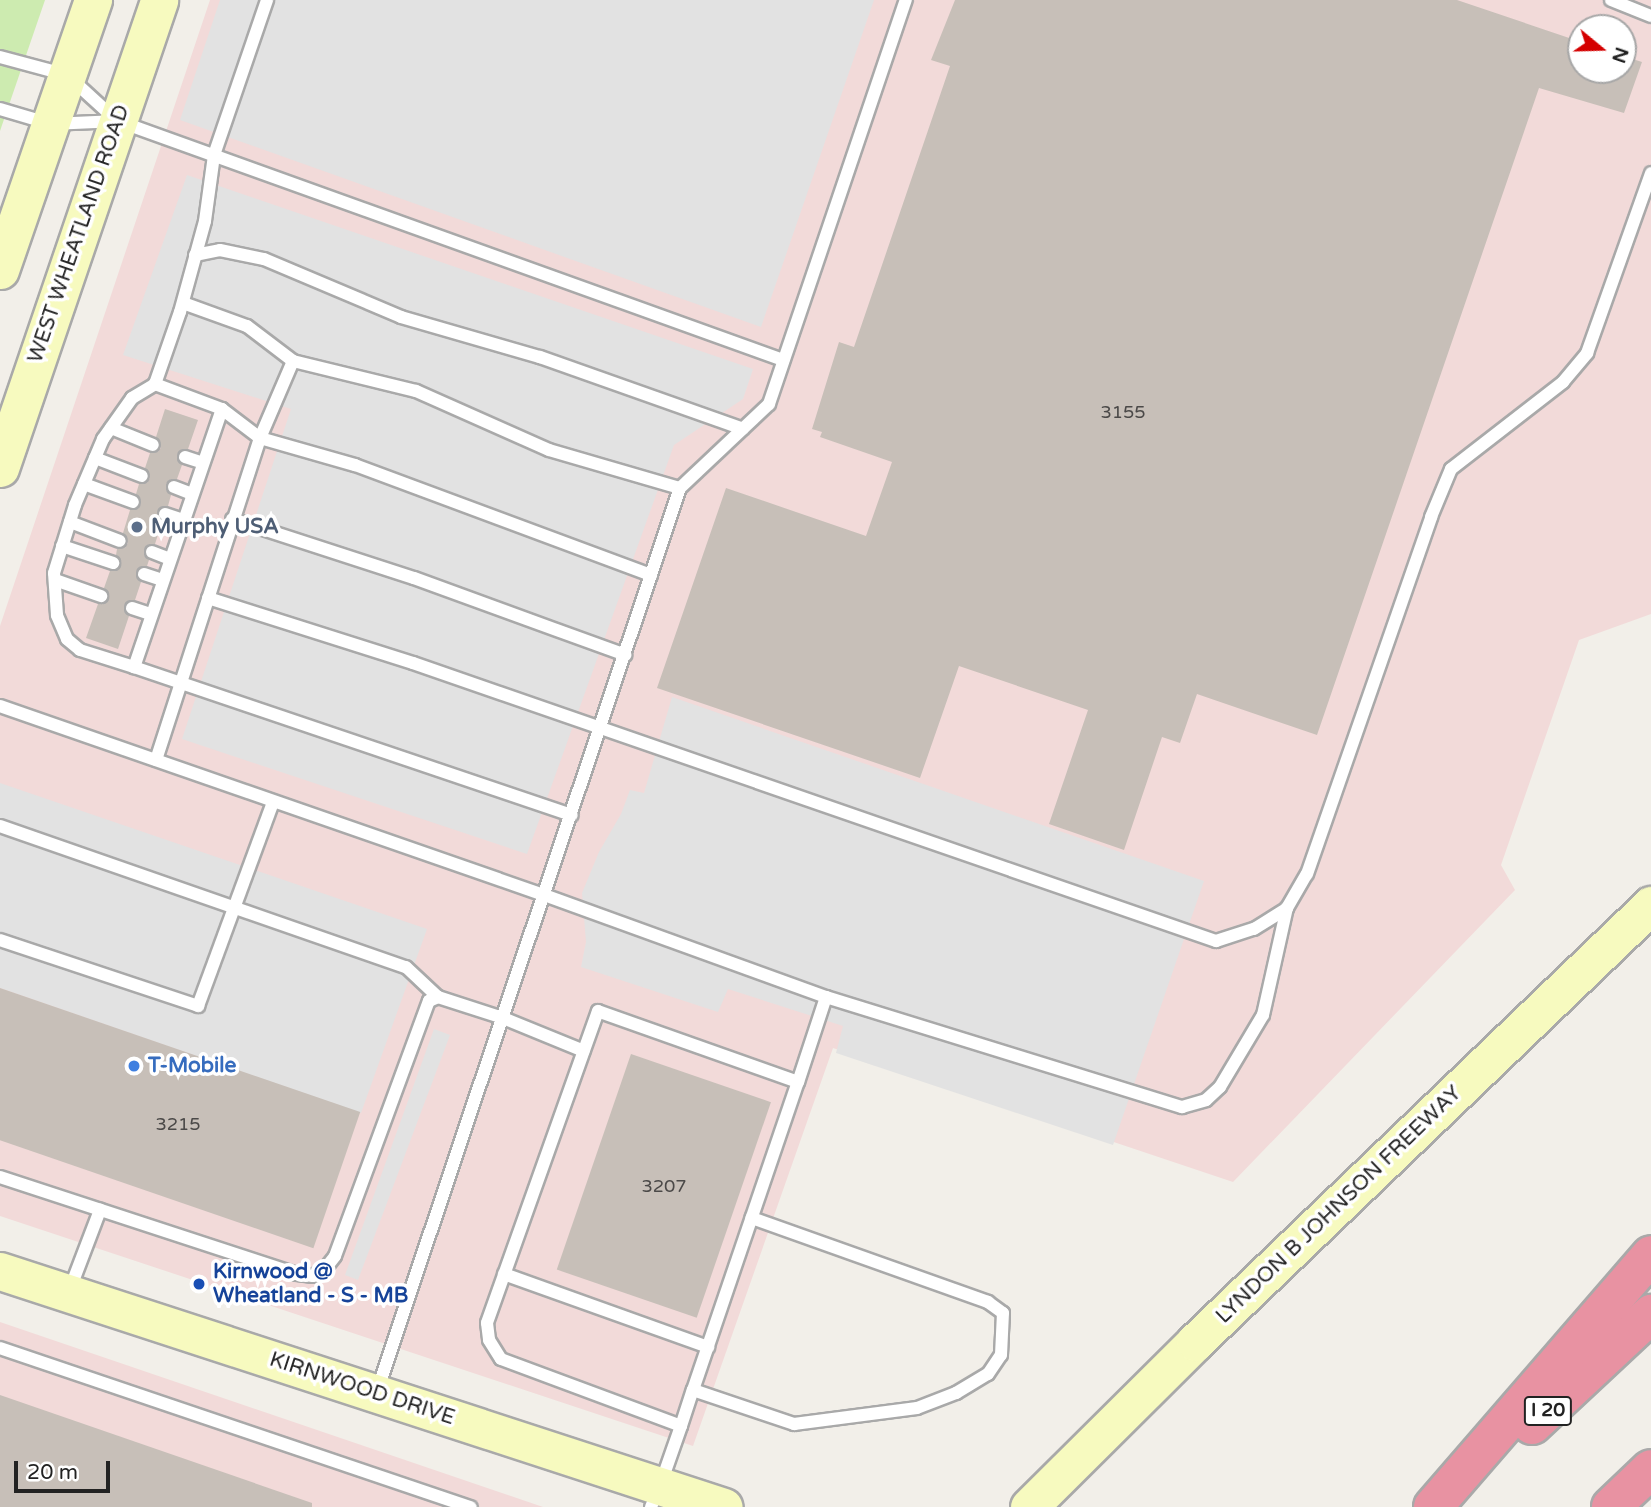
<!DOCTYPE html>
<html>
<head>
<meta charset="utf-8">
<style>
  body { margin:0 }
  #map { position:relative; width:1651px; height:1507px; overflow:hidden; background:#f2efe9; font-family:"Varela Round",sans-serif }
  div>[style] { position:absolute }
  .commercial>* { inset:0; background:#f2dad9 }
  .grass>* { inset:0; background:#cdebb0 }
  .parking>* { inset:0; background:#e2e2e2 }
  .building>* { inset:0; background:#c7bfb8; transform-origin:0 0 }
  .roads { filter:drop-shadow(2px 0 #a9a9a9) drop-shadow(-2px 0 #a9a9a9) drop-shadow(0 2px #a9a9a9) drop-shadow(0 -2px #a9a9a9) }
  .lane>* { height:12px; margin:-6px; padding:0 6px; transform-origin:6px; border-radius:6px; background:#fff }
  .secondary>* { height:37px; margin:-18.5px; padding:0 18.5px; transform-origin:18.5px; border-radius:18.5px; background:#f7fabf }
  .highway>* { height:38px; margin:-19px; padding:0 19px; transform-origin:19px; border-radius:19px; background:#e892a2 }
  .dots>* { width:19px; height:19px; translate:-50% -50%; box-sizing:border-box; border:4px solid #fff; border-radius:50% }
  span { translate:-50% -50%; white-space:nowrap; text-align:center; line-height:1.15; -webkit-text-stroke:7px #fff; paint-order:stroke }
  .number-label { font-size:18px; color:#4b4948 }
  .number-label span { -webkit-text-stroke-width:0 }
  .shield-label span { padding:2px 5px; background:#fff; border:2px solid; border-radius:5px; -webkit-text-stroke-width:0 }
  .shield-label { font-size:19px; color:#222; font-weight:700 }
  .street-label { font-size:21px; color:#222 }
  .service-label { font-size:21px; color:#4e5e75; font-weight:700 }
  .left { translate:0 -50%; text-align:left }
  .shop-label { font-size:21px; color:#366cbe; font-weight:700 }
  .transit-label { font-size:21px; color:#164399; font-weight:700 }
  .north { position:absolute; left:1567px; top:14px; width:70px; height:70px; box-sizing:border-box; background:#fff; border:2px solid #a7a7a7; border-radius:50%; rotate:109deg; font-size:19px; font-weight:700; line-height:28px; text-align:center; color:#222 }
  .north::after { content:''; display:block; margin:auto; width:24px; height:32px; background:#d40000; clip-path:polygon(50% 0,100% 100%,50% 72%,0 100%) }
  .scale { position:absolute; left:14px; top:1461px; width:96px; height:32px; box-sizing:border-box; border:4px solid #222; border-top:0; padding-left:9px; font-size:21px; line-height:24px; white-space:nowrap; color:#222; -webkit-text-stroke:5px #fff; paint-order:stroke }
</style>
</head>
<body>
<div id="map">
  <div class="commercial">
    <i style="clip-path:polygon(evenodd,210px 0,1651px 0,1651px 614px,1579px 640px,1501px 865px,1515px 890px,1233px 1182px,833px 1048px,693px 1446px,0 1216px,0 626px,210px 0,1581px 28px,1623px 28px,1623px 70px,1581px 70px,1581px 28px)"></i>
    <i style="clip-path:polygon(0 1322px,543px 1507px,0 1507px)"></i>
  </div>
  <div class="grass">
    <i style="clip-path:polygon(0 0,45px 0,0 131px)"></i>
  </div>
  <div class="parking">
    <i style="clip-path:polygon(220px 0,874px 0,761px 327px,180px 120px)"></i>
    <i style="clip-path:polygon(187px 175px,753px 369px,743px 399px,674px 445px,527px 854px,182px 739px,291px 409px,123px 355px)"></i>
    <i style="clip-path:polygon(672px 697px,1204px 881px,1113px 1145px,836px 1053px,843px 1026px,728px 989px,718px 1012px,581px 967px,586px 942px,582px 893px,599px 852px,621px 814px,630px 790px,644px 793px)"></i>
    <i style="clip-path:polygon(0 783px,427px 929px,361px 1113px,0 988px)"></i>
    <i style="clip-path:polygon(434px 1029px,450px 1035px,358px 1280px,345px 1275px)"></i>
  </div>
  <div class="building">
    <i style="clip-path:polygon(955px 0,1457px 0,1581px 42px,1581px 70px,1623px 70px,1623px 56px,1642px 62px,1624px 113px,1539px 88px,1317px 735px,1197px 694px,1180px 743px,1162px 737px,1124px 850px,1049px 824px,1088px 710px,959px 666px,920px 778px,657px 688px,726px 488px,866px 536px,892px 462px,820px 437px,822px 432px,812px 429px,839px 342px,854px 347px,950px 66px,931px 60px)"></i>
    <i style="clip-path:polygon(165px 409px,198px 420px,188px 449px,177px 454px,177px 459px,182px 465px,177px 479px,169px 480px,166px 484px,171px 495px,168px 506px,157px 511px,157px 516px,162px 522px,155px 544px,147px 545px,144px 550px,149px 560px,147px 566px,136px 571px,136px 577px,141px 582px,135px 600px,124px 605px,124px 611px,129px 616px,118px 649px,86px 638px,98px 604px,109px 599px,109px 594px,104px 588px,110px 571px,121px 566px,121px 561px,116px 555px,117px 549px,125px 548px,128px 543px,123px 533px,130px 510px,138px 509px,141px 504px,136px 494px,139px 484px,147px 483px,150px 478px,145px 468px,150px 453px,158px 452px,161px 448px,156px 437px)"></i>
    <i style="left:0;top:988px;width:381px;height:144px;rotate:19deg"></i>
    <i style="left:631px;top:1054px;width:148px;height:228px;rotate:19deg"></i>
    <i style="clip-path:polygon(0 1395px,312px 1503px,312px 1507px,0 1507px)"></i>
  </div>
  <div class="roads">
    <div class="lane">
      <i style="left:1611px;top:0;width:43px;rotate:21.8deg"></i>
      <i style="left:0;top:57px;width:69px;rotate:15deg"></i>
      <i style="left:67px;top:75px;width:65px;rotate:42.5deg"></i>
      <i style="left:0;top:109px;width:53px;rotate:16.4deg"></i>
      <i style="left:51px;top:124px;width:67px;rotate:-2.6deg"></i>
      <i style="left:118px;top:121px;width:707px;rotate:19.77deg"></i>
      <i style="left:195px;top:255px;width:25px;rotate:-11deg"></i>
      <i style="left:220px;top:250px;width:45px;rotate:11.6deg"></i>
      <i style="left:264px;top:259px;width:149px;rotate:22.9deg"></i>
      <i style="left:401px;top:317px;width:145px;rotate:16.1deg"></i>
      <i style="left:540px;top:357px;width:215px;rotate:19.5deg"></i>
      <i style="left:183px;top:303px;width:68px;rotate:19.8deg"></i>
      <i style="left:247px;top:326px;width:58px;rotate:37.3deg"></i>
      <i style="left:293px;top:361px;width:127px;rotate:13.7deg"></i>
      <i style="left:416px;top:391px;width:145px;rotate:23.9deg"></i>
      <i style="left:549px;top:450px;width:136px;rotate:16.2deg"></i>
      <i style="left:293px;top:361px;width:84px;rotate:113.2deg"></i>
      <i style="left:260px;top:438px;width:99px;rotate:15.9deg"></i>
      <i style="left:355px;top:465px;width:316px;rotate:20.4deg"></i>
      <i style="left:222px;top:409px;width:273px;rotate:108.8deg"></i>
      <i style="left:134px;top:667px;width:462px;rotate:18.7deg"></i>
      <i style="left:111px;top:428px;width:45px;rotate:22deg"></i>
      <i style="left:185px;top:457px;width:19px;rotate:18deg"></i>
      <i style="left:95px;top:458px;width:50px;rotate:21deg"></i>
      <i style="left:84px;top:484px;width:52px;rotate:20.2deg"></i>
      <i style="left:174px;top:487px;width:19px;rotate:21deg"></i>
      <i style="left:165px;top:514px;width:19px;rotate:18deg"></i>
      <i style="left:232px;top:519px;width:191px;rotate:18deg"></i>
      <i style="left:414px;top:578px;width:225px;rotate:20deg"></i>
      <i style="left:70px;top:522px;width:53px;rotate:20.8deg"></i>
      <i style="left:62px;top:546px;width:54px;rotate:18.4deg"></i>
      <i style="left:152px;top:552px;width:19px;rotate:21deg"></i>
      <i style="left:144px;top:574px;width:20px;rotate:18deg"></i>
      <i style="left:55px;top:580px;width:49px;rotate:19.2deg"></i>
      <i style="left:208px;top:598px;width:215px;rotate:17.6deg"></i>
      <i style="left:413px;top:663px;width:850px;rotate:19.1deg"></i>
      <i style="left:1216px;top:941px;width:40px;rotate:-18deg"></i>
      <i style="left:1254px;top:929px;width:39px;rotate:-32deg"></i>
      <i style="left:1287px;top:908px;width:39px;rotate:-60deg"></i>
      <i style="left:1307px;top:874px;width:378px;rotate:-70.8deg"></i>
      <i style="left:1431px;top:517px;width:52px;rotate:-67.4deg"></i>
      <i style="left:1451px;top:469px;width:142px;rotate:-37.8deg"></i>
      <i style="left:1563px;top:382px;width:38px;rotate:-50deg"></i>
      <i style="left:1587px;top:353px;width:191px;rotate:-70.4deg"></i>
      <i style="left:132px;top:608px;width:20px;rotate:18deg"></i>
      <i style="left:134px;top:667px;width:57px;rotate:-162.5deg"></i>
      <i style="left:80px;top:650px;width:17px;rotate:-140deg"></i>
      <i style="left:67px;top:639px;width:26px;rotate:-113deg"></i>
      <i style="left:57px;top:615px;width:42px;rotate:-94.1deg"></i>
      <i style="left:54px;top:573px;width:71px;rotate:-72.8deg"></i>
      <i style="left:75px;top:505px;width:72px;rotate:-67deg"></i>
      <i style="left:103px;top:439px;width:50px;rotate:-54.7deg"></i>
      <i style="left:132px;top:398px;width:27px;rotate:-31deg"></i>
      <i style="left:0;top:706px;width:576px;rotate:19.16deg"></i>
      <i style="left:544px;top:895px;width:300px;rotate:19.9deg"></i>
      <i style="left:826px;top:997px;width:89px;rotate:108.2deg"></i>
      <i style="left:156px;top:760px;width:338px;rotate:-72.1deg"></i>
      <i style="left:260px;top:438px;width:48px;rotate:-142.7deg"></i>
      <i style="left:222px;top:409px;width:72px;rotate:-159.5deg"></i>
      <i style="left:155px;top:384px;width:76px;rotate:-70.9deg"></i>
      <i style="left:180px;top:312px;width:94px;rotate:-74.6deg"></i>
      <i style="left:205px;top:221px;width:67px;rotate:-82.2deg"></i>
      <i style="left:214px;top:155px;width:164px;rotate:-71.1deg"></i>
      <i style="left:0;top:826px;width:430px;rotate:19.2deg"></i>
      <i style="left:406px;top:967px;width:44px;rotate:43.2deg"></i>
      <i style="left:438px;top:997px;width:68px;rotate:17.9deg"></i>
      <i style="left:503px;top:1018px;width:87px;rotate:22.2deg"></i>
      <i style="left:0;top:940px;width:209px;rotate:18.4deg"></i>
      <i style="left:198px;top:1006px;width:217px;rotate:-69.8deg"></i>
      <i style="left:826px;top:997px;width:373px;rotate:17.2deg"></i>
      <i style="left:1182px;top:1107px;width:25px;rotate:-16deg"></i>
      <i style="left:1206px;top:1100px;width:19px;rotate:-43deg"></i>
      <i style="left:1220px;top:1087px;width:84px;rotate:-59.2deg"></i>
      <i style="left:1263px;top:1015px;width:110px;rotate:-77.4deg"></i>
      <i style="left:0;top:1177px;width:312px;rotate:18.1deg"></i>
      <i style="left:297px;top:1274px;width:16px;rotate:7deg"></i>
      <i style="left:313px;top:1276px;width:14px;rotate:-30deg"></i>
      <i style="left:325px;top:1269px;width:16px;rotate:-52deg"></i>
      <i style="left:335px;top:1256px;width:272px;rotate:-69.8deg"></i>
      <i style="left:429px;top:1001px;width:10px;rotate:-24deg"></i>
      <i style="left:504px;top:1274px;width:217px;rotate:19.7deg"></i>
      <i style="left:70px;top:1289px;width:85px;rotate:-69.2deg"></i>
      <i style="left:0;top:1348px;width:497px;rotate:18.7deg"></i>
      <i style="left:693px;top:1390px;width:107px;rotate:18.6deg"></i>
      <i style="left:794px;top:1424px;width:124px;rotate:-7.4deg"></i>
      <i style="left:917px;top:1408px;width:42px;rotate:-21deg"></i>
      <i style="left:956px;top:1393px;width:37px;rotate:-31deg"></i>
      <i style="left:988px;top:1374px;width:23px;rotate:-56deg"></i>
      <i style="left:1001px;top:1355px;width:42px;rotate:-87.3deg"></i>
      <i style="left:1003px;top:1313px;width:19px;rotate:-144deg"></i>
      <i style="left:988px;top:1302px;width:251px;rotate:-160.4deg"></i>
      <i style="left:377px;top:1391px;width:952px;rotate:-71.45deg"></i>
      <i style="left:680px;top:488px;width:122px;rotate:-43.3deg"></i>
      <i style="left:769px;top:404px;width:427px;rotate:-71.3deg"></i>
      <i style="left:651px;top:1507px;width:23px;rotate:-67deg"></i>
      <i style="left:660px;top:1486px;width:64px;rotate:-70.7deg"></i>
      <i style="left:681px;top:1426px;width:38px;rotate:-72deg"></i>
      <i style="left:693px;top:1390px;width:325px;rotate:-71.2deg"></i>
      <i style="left:798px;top:1082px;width:212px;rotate:-160.5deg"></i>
      <i style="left:598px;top:1011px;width:331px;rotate:109.6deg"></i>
      <i style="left:487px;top:1323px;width:17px;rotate:83deg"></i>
      <i style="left:489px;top:1340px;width:22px;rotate:58deg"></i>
      <i style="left:501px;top:1359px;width:192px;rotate:20.4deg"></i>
    </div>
    <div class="secondary">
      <i style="left:0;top:270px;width:286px;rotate:-71deg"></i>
      <i style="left:0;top:468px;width:494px;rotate:-71.2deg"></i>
      <i style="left:0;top:1271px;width:761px;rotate:18.05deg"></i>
      <i style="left:1029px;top:1507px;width:234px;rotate:-44.8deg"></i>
      <i style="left:1195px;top:1342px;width:632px;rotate:-43.78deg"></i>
    </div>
    <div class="highway">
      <i style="left:1532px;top:1425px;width:163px;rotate:-43deg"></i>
      <i style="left:1433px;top:1507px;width:333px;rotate:-49.1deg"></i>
      <i style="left:1611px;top:1507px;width:55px;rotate:-43.5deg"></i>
    </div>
  </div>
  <div class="dots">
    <i style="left:137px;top:527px;background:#5c6f8a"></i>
    <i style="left:134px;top:1066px;background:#3f7fe0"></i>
    <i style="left:199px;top:1284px;background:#1a4fb4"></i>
  </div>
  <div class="number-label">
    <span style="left:1123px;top:412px">3155</span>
    <span style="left:178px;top:1124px">3215</span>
    <span style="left:664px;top:1186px">3207</span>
  </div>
  <div class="shield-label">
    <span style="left:1548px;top:1411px">I 20</span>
  </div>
  <div class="street-label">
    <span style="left:79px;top:234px;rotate:-71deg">WEST WHEATLAND ROAD</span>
    <span style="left:1339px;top:1205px;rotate:-44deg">LYNDON B JOHNSON FREEWAY</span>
    <span style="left:362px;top:1389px;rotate:18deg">KIRNWOOD DRIVE</span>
  </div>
  <div class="service-label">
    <span class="left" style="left:151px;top:527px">Murphy USA</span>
  </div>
  <div class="shop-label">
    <span class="left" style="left:148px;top:1066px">T-Mobile</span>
  </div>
  <div class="transit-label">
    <span class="left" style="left:213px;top:1284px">Kirnwood @<br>Wheatland - S - MB</span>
  </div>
  <div class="north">N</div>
  <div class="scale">20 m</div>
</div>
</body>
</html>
